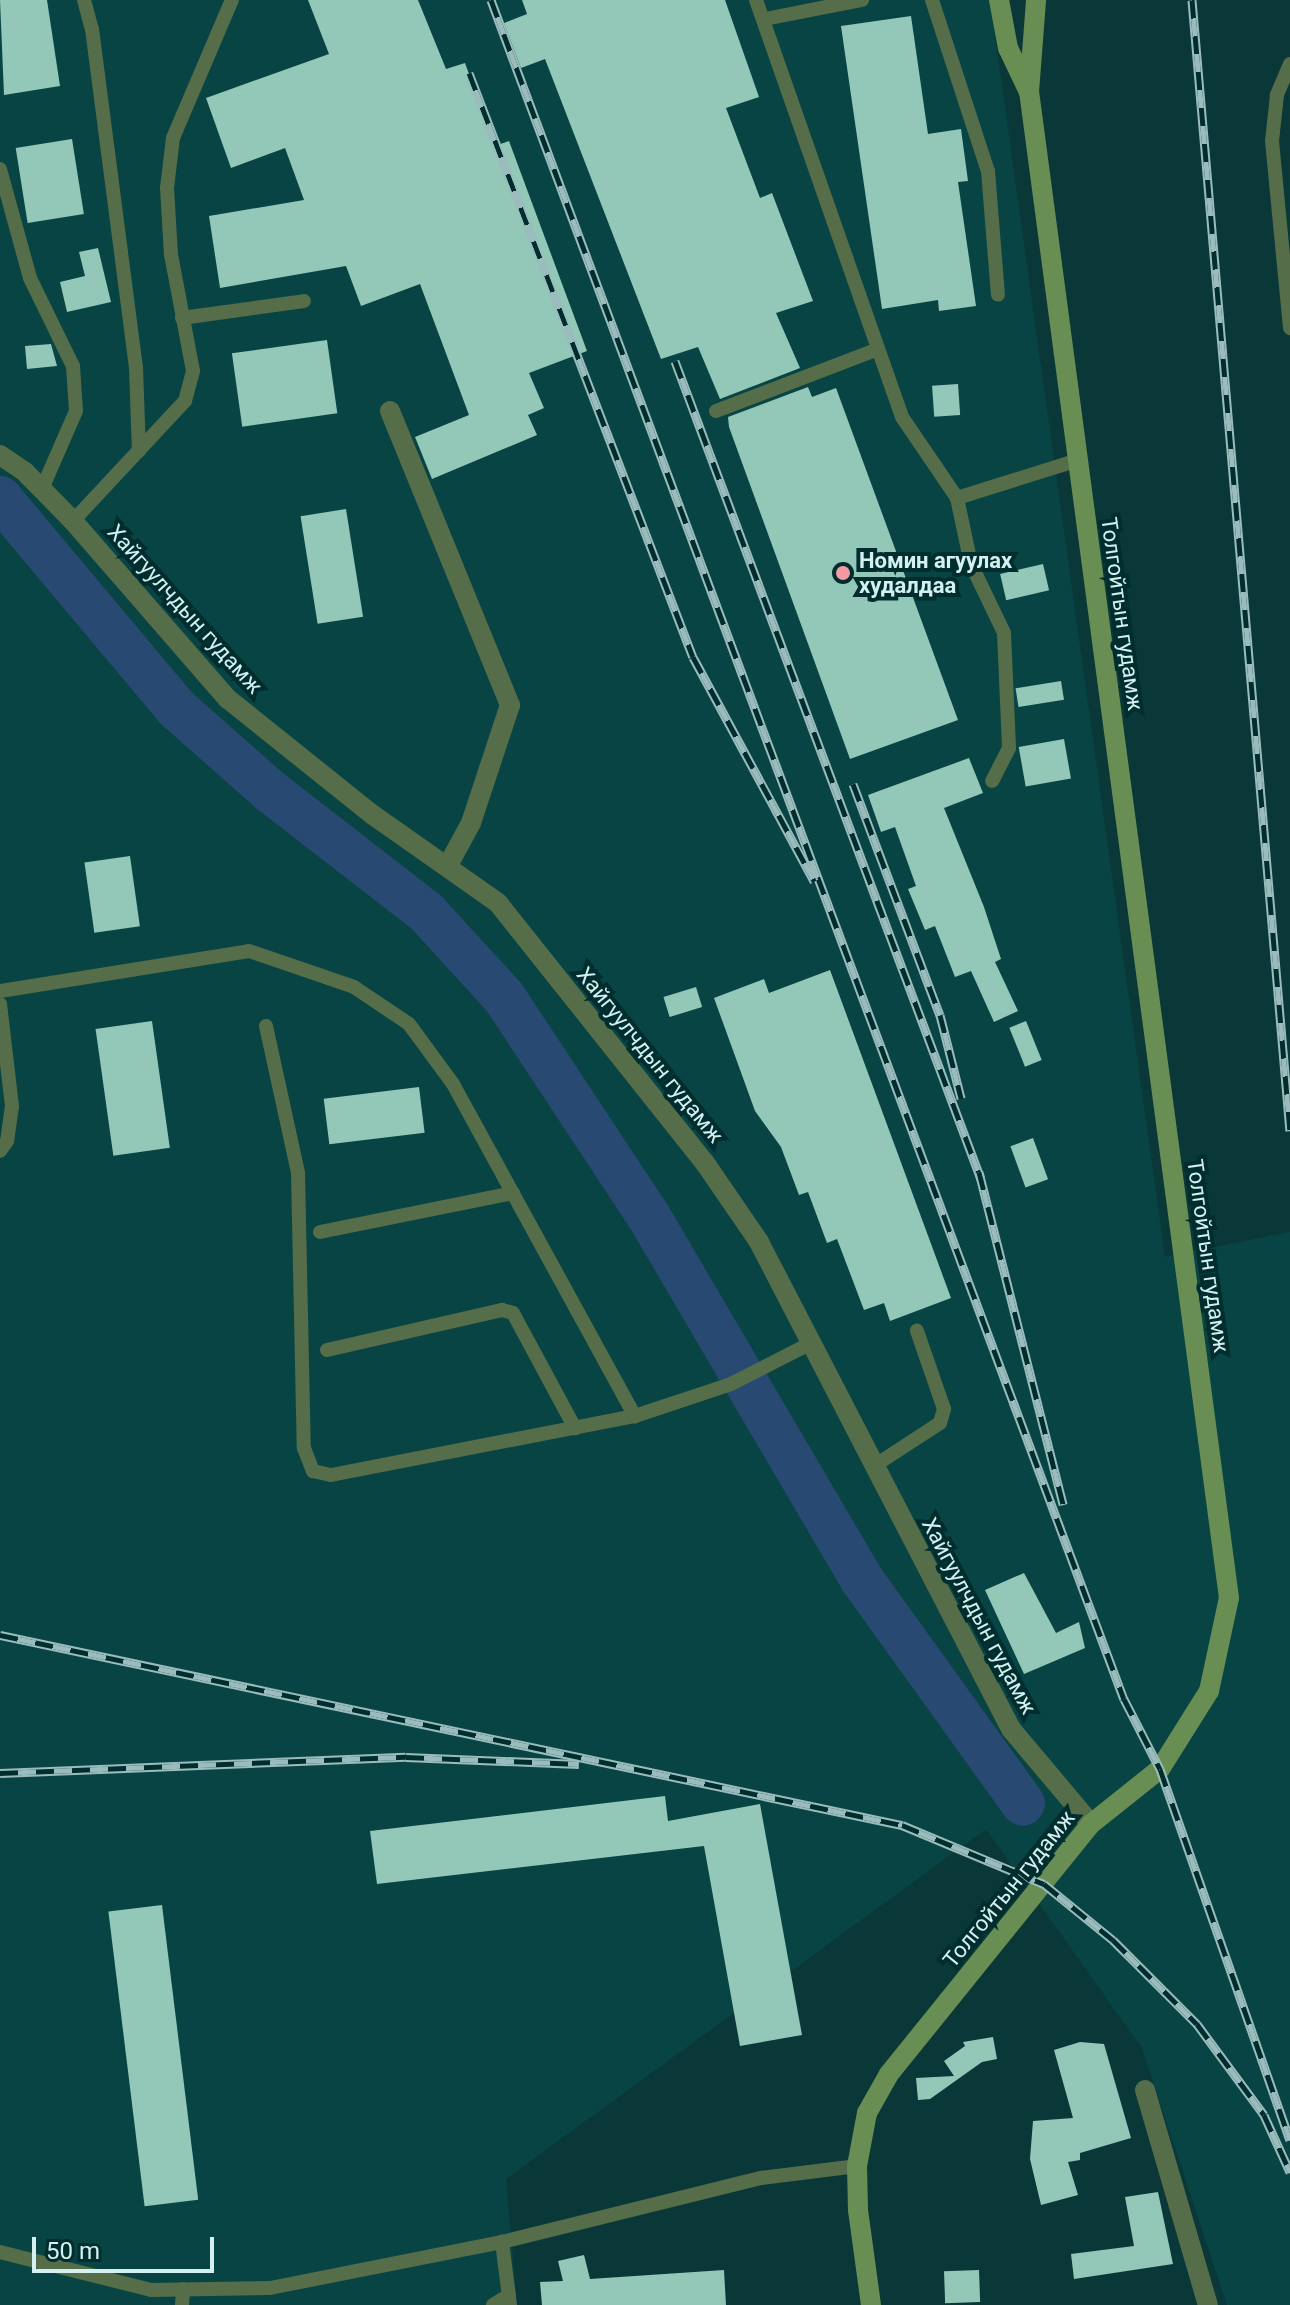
<!DOCTYPE html>
<html>
<head>
<meta charset="utf-8">
<style>
  body { margin:0 }
  #map { position:relative; width:1290px; height:2305px; overflow:hidden; background:#0a3838; font-family:Roboto,sans-serif }
  div>[style] { position:absolute }
  .built>* { inset:0; background:#094444 }
  .river>* { height:44px; margin:-22px; padding:0 22px; transform-origin:22px; border-radius:22px; background:#284972 }
  .building>* { inset:0; background:#93c8b9; transform-origin:0 0 }
  .lane>* { height:14px; margin:-7px; padding:0 7px; transform-origin:7px; border-radius:7px; background:#556d48 }
  .street>* { height:20px; margin:-10px; padding:0 10px; transform-origin:10px; border-radius:10px; background:#556d48 }
  .secondary>* { height:20px; margin:-10px; padding:0 10px; transform-origin:10px; border-radius:10px; background:#688e53 }
  .rail>* { height:9px; margin-top:-4.5px; transform-origin:0; background:repeating-linear-gradient(90deg,#002d2e 0 18px,#9bbcbc 0 36px); box-sizing:border-box; border-block:2px solid #9bbcbc }
  .dots>* { width:22px; height:22px; translate:-50% -50%; box-sizing:border-box; border:4px solid #002d2e; border-radius:50% }
  span { translate:-50% -50%; white-space:nowrap; text-align:center; line-height:1.15; -webkit-text-stroke:8px #002d2e; paint-order:stroke }
  .poi-label { font-size:22px; color:#d4f0f0; font-weight:700 }
  .left { translate:0 -50%; text-align:left }
  .street-label { font-size:22px; color:#d4f0f0 }
  .scale { position:absolute; left:32px; top:2237px; width:182px; height:36px; box-sizing:border-box; border:4px solid #d4f0f0; border-top:0; padding-left:10px; font-size:24px; line-height:28px; white-space:nowrap; color:#d4f0f0; -webkit-text-stroke:6px #002d2e; paint-order:stroke }
</style>
</head>
<body>
<div id="map">
  <div class="built">
    <i style="clip-path:polygon(0 0,990px 0,1165px 1257px,1290px 1232px,1290px 2305px,1227px 2305px,1142px 2048px,986px 1829px,506px 2179px,517px 2305px,0 2305px)"></i>
  </div>
  <div class="river">
    <i style="left:0;top:498px;width:274px;rotate:50deg"></i>
    <i style="left:176px;top:708px;width:125px;rotate:41.4deg"></i>
    <i style="left:270px;top:791px;width:199px;rotate:37.8deg"></i>
    <i style="left:427px;top:913px;width:114px;rotate:47.5deg"></i>
    <i style="left:504px;top:997px;width:261px;rotate:56.6deg"></i>
    <i style="left:648px;top:1215px;width:424px;rotate:59.6deg"></i>
    <i style="left:863px;top:1581px;width:274px;rotate:54.3deg"></i>
  </div>
  <div class="building">
    <i style="clip-path:polygon(0 0,47px 0,60px 86px,4px 95px)"></i>
    <i style="clip-path:polygon(308px 0,418px 0,446px 69px,465px 63px,495px 146px,509px 141px,587px 351px,529px 373px,544px 408px,528px 415px,537px 435px,432px 479px,415px 437px,469px 415px,420px 284px,361px 306px,346px 266px,220px 288px,209px 216px,304px 200px,285px 148px,231px 168px,206px 98px,329px 54px)"></i>
    <i style="clip-path:polygon(522px 0,725px 0,759px 97px,726px 108px,760px 198px,772px 193px,813px 301px,776px 313px,800px 368px,720px 399px,698px 347px,661px 359px,545px 59px,521px 68px,504px 23px,527px 14px)"></i>
    <i style="clip-path:polygon(911px 16px,928px 134px,961px 129px,968px 181px,958px 182px,976px 306px,939px 311px,938px 300px,882px 309px,841px 26px)"></i>
    <i style="left:72px;top:139px;width:76px;height:57px;rotate:81deg"></i>
    <i style="clip-path:polygon(98px 248px,111px 302px,67px 312px,60px 282px,85px 276px,79px 252px)"></i>
    <i style="left:327px;top:340px;width:74px;height:96px;rotate:82deg"></i>
    <i style="clip-path:polygon(51px 344px,57px 366px,27px 369px,25px 346px)"></i>
    <i style="left:958px;top:384px;width:31px;height:26px;rotate:86deg"></i>
    <i style="clip-path:polygon(808px 387px,812px 397px,836px 388px,958px 720px,850px 759px,729px 427px,728px 417px)"></i>
    <i style="left:346px;top:509px;width:109px;height:46px;rotate:81deg"></i>
    <i style="left:1043px;top:564px;width:27px;height:44px;rotate:77deg"></i>
    <i style="left:1061px;top:681px;width:19px;height:46px;rotate:81deg"></i>
    <i style="left:1064px;top:739px;width:40px;height:46px;rotate:80deg"></i>
    <i style="clip-path:polygon(969px 758px,983px 793px,944px 808px,984px 907px,1001px 959px,995px 962px,1018px 1011px,994px 1022px,971px 971px,955px 977px,935px 926px,925px 930px,908px 889px,916px 886px,895px 827px,881px 832px,868px 795px)"></i>
    <i style="left:130px;top:856px;width:71px;height:46px;rotate:82deg"></i>
    <i style="clip-path:polygon(830px 970px,951px 1298px,890px 1321px,884px 1303px,864px 1310px,837px 1239px,827px 1243px,808px 1192px,799px 1195px,781px 1147px,755px 1111px,714px 998px,764px 979px,769px 993px)"></i>
    <i style="left:696px;top:987px;width:21px;height:34px;rotate:73deg"></i>
    <i style="left:152px;top:1021px;width:128px;height:57px;rotate:82deg"></i>
    <i style="left:1026px;top:1021px;width:42px;height:18px;rotate:68deg"></i>
    <i style="left:419px;top:1087px;width:46px;height:96px;rotate:83deg"></i>
    <i style="left:1033px;top:1138px;width:44px;height:24px;rotate:70deg"></i>
    <i style="clip-path:polygon(1024px 1573px,1056px 1633px,1079px 1622px,1085px 1648px,1024px 1674px,985px 1590px)"></i>
    <i style="clip-path:polygon(665px 1796px,668px 1821px,760px 1804px,802px 2035px,740px 2046px,704px 1846px,377px 1884px,370px 1831px)"></i>
    <i style="left:162px;top:1905px;width:297px;height:54px;rotate:83deg"></i>
    <i style="clip-path:polygon(993px 2037px,997px 2059px,982px 2062px,930px 2099px,918px 2100px,916px 2078px,954px 2076px,944px 2061px,965px 2046px,963px 2042px)"></i>
    <i style="clip-path:polygon(1080px 2042px,1104px 2044px,1131px 2138px,1080px 2153px,1080px 2160px,1068px 2162px,1078px 2195px,1041px 2205px,1030px 2159px,1033px 2121px,1073px 2118px,1054px 2050px)"></i>
    <i style="clip-path:polygon(1158px 2192px,1173px 2264px,1074px 2279px,1071px 2254px,1134px 2246px,1125px 2197px)"></i>
    <i style="clip-path:polygon(584px 2255px,590px 2279px,724px 2270px,726px 2305px,542px 2305px,540px 2282px,563px 2281px,558px 2261px)"></i>
    <i style="left:979px;top:2270px;width:32px;height:35px;rotate:88deg"></i>
  </div>
  <div class="lane">
    <i style="left:84px;top:0;width:30px;rotate:75deg"></i>
    <i style="left:92px;top:29px;width:341px;rotate:82.6deg"></i>
    <i style="left:136px;top:367px;width:84px;rotate:88deg"></i>
    <i style="left:756px;top:0;width:442px;rotate:70.7deg"></i>
    <i style="left:902px;top:417px;width:98px;rotate:55.8deg"></i>
    <i style="left:957px;top:498px;width:67px;rotate:78deg"></i>
    <i style="left:971px;top:564px;width:76px;rotate:64.4deg"></i>
    <i style="left:1004px;top:633px;width:115px;rotate:87.5deg"></i>
    <i style="left:1009px;top:748px;width:37px;rotate:117deg"></i>
    <i style="left:932px;top:0;width:180px;rotate:71.9deg"></i>
    <i style="left:988px;top:171px;width:124px;rotate:85.4deg"></i>
    <i style="left:765px;top:19px;width:99px;rotate:-11.1deg"></i>
    <i style="left:1290px;top:64px;width:34px;rotate:113deg"></i>
    <i style="left:1277px;top:95px;width:46px;rotate:96.2deg"></i>
    <i style="left:1272px;top:141px;width:188px;rotate:84.5deg"></i>
    <i style="left:0;top:169px;width:113px;rotate:74.6deg"></i>
    <i style="left:30px;top:278px;width:98px;rotate:64deg"></i>
    <i style="left:73px;top:366px;width:45px;rotate:86.2deg"></i>
    <i style="left:76px;top:411px;width:85px;rotate:113.6deg"></i>
    <i style="left:182px;top:318px;width:123px;rotate:-7.9deg"></i>
    <i style="left:716px;top:411px;width:173px;rotate:-20.9deg"></i>
    <i style="left:957px;top:498px;width:127px;rotate:-17.4deg"></i>
    <i style="left:73px;top:521px;width:164px;rotate:-47deg"></i>
    <i style="left:185px;top:401px;width:31px;rotate:-75deg"></i>
    <i style="left:193px;top:371px;width:118px;rotate:-100.7deg"></i>
    <i style="left:171px;top:255px;width:67px;rotate:-93.4deg"></i>
    <i style="left:167px;top:188px;width:50px;rotate:-83.2deg"></i>
    <i style="left:173px;top:138px;width:150px;rotate:-66.9deg"></i>
    <i style="left:0;top:991px;width:252px;rotate:-9.1deg"></i>
    <i style="left:249px;top:951px;width:111px;rotate:18.9deg"></i>
    <i style="left:354px;top:987px;width:66px;rotate:33.9deg"></i>
    <i style="left:409px;top:1024px;width:74px;rotate:53.7deg"></i>
    <i style="left:453px;top:1084px;width:379px;rotate:61.3deg"></i>
    <i style="left:0;top:1004px;width:103px;rotate:83.3deg"></i>
    <i style="left:12px;top:1106px;width:35px;rotate:98deg"></i>
    <i style="left:7px;top:1141px;width:12px;rotate:125deg"></i>
    <i style="left:266px;top:1026px;width:150px;rotate:77.7deg"></i>
    <i style="left:298px;top:1173px;width:275px;rotate:88.8deg"></i>
    <i style="left:304px;top:1448px;width:25px;rotate:69deg"></i>
    <i style="left:313px;top:1471px;width:18px;rotate:13deg"></i>
    <i style="left:331px;top:1475px;width:310px;rotate:-11deg"></i>
    <i style="left:635px;top:1416px;width:101px;rotate:-18.4deg"></i>
    <i style="left:731px;top:1384px;width:88px;rotate:-27.1deg"></i>
    <i style="left:320px;top:1232px;width:197px;rotate:-11.4deg"></i>
    <i style="left:327px;top:1350px;width:180px;rotate:-12.9deg"></i>
    <i style="left:502px;top:1310px;width:11px;rotate:15deg"></i>
    <i style="left:513px;top:1313px;width:131px;rotate:61.7deg"></i>
    <i style="left:874px;top:1466px;width:79px;rotate:-33.1deg"></i>
    <i style="left:940px;top:1423px;width:15px;rotate:-74deg"></i>
    <i style="left:944px;top:1409px;width:83px;rotate:-109.1deg"></i>
    <i style="left:0;top:2252px;width:156px;rotate:14.1deg"></i>
    <i style="left:151px;top:2290px;width:119px;rotate:-1deg"></i>
    <i style="left:270px;top:2288px;width:237px;rotate:-11.2deg"></i>
    <i style="left:182px;top:2305px;width:16px;rotate:-86deg"></i>
    <i style="left:493px;top:2305px;width:19px;rotate:-32deg"></i>
    <i style="left:510px;top:2305px;width:64px;rotate:-97.2deg"></i>
    <i style="left:502px;top:2242px;width:267px;rotate:-13.9deg"></i>
    <i style="left:761px;top:2178px;width:97px;rotate:-7.1deg"></i>
  </div>
  <div class="street">
    <i style="left:390px;top:411px;width:318px;rotate:67.8deg"></i>
    <i style="left:510px;top:705px;width:124px;rotate:108.3deg"></i>
    <i style="left:471px;top:823px;width:50px;rotate:118.6deg"></i>
    <i style="left:0;top:455px;width:30px;rotate:34deg"></i>
    <i style="left:25px;top:472px;width:69px;rotate:45.6deg"></i>
    <i style="left:73px;top:521px;width:236px;rotate:49deg"></i>
    <i style="left:228px;top:699px;width:186px;rotate:38.7deg"></i>
    <i style="left:373px;top:815px;width:153px;rotate:35.1deg"></i>
    <i style="left:498px;top:903px;width:332px;rotate:51.5deg"></i>
    <i style="left:705px;top:1163px;width:96px;rotate:55.6deg"></i>
    <i style="left:759px;top:1242px;width:548px;rotate:62.64deg"></i>
    <i style="left:1011px;top:1729px;width:124px;rotate:49.9deg"></i>
    <i style="left:1145px;top:2090px;width:224px;rotate:73.7deg"></i>
  </div>
  <div class="secondary">
    <i style="left:999px;top:0;width:49px;rotate:79.4deg"></i>
    <i style="left:1008px;top:48px;width:49px;rotate:64.5deg"></i>
    <i style="left:871px;top:2305px;width:96px;rotate:-97.8deg"></i>
    <i style="left:858px;top:2210px;width:44px;rotate:-91.3deg"></i>
    <i style="left:857px;top:2166px;width:54px;rotate:-79.3deg"></i>
    <i style="left:867px;top:2113px;width:45px;rotate:-60.6deg"></i>
    <i style="left:889px;top:2074px;width:321px;rotate:-51.1deg"></i>
    <i style="left:1091px;top:1824px;width:88px;rotate:-38.6deg"></i>
    <i style="left:1160px;top:1769px;width:92px;rotate:-57.9deg"></i>
    <i style="left:1209px;top:1691px;width:95px;rotate:-77.9deg"></i>
    <i style="left:1229px;top:1598px;width:1519px;rotate:-97.56deg"></i>
    <i style="left:1029px;top:92px;width:92px;rotate:-85.6deg"></i>
  </div>
  <div class="rail">
    <i style="left:491px;top:0;width:1813px;rotate:69.57deg"></i>
    <i style="left:1124px;top:1699px;width:79px;rotate:62.8deg"></i>
    <i style="left:1160px;top:1769px;width:393px;rotate:70.7deg"></i>
    <i style="left:1192px;top:0;width:1135px;rotate:85.05deg"></i>
    <i style="left:469px;top:73px;width:625px;rotate:69.02deg"></i>
    <i style="left:693px;top:657px;width:255px;rotate:61.6deg"></i>
    <i style="left:675px;top:361px;width:873px;rotate:69.49deg"></i>
    <i style="left:853px;top:784px;width:247px;rotate:69.4deg"></i>
    <i style="left:940px;top:1015px;width:86px;rotate:75.8deg"></i>
    <i style="left:979px;top:1172px;width:343px;rotate:75.8deg"></i>
    <i style="left:0;top:1635px;width:922px;rotate:11.9deg"></i>
    <i style="left:902px;top:1825px;width:154px;rotate:22.6deg"></i>
    <i style="left:1044px;top:1884px;width:89px;rotate:39.1deg"></i>
    <i style="left:1113px;top:1940px;width:119px;rotate:45deg"></i>
    <i style="left:1197px;top:2024px;width:113px;rotate:53.6deg"></i>
    <i style="left:1264px;top:2115px;width:63px;rotate:65.5deg"></i>
    <i style="left:0;top:1773px;width:406px;rotate:-2.3deg"></i>
    <i style="left:406px;top:1757px;width:173px;rotate:2.3deg"></i>
  </div>
  <div class="dots">
    <i style="left:843px;top:573px;background:#f49aa1"></i>
  </div>
  <div class="poi-label">
    <span class="left" style="left:859px;top:573px">Номин агуулах<br>худалдаа</span>
  </div>
  <div class="street-label">
    <span style="left:185px;top:609px;rotate:48deg">Хайгуулчдын гудамж</span>
    <span style="left:1122px;top:614px;rotate:82deg">Толгойтын гудамж</span>
    <span style="left:650px;top:1055px;rotate:51deg">Хайгуулчдын гудамж</span>
    <span style="left:1208px;top:1256px;rotate:82deg">Толгойтын гудамж</span>
    <span style="left:979px;top:1616px;rotate:62deg">Хайгуулчдын гудамж</span>
    <span style="left:1009px;top:1889px;rotate:-51deg">Толгойтын гудамж</span>
  </div>
  <div class="scale">50 m</div>
</div>
</body>
</html>
